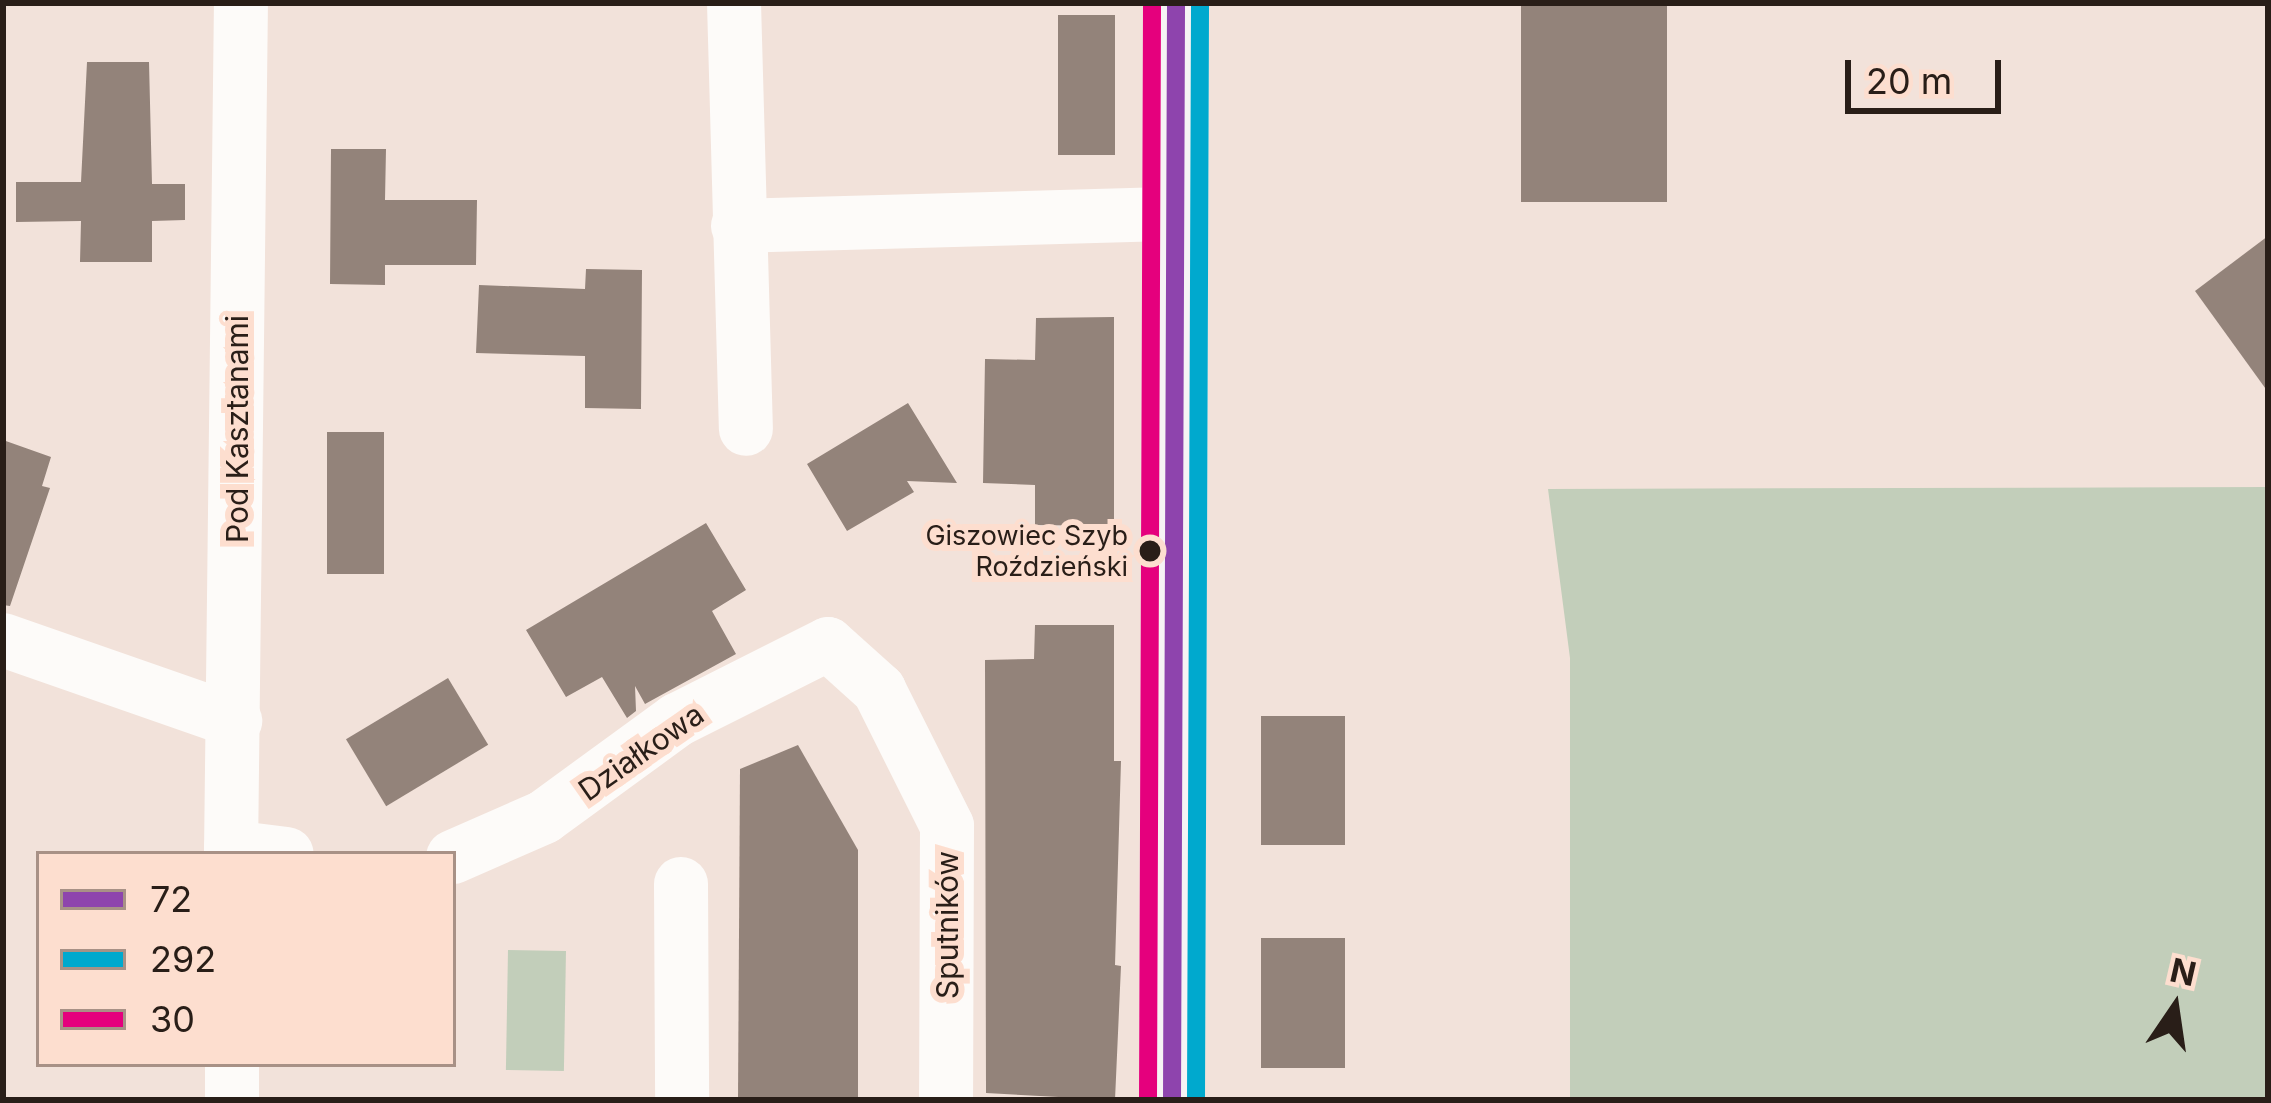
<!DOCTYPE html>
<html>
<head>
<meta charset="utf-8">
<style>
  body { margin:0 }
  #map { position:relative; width:2271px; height:1103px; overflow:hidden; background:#f2e2da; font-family:Inter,sans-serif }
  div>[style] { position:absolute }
  .green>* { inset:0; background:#c2ceba; transform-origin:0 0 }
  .building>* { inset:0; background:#93837a; transform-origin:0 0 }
  .street>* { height:54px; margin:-27px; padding:0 27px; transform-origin:27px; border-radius:27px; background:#fdfbf9 }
  .secondary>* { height:66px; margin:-33px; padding:0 33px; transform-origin:33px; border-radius:33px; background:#f6f3f4 }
  .bus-1>* { height:18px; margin:-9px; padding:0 9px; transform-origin:9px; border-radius:9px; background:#8e44ad }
  .bus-2>* { height:18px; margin:-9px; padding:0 9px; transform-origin:9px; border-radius:9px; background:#00a9ce }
  .bus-3>* { height:18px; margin:-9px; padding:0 9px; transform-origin:9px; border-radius:9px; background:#e5007d }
  .dots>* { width:33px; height:33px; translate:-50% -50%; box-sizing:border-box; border:6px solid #fddecf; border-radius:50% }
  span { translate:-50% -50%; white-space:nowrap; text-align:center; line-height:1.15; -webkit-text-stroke:12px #fddecf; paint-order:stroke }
  .bus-label { font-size:27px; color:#291e18 }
  .right { translate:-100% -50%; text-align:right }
  .street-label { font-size:30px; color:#291e18 }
  .frame { position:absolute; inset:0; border:6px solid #291e18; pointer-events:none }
  .legend { position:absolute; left:36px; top:851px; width:420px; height:216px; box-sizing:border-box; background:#fddecf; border:3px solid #a89186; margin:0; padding:15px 21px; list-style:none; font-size:36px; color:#291e18 }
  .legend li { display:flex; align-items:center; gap:24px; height:60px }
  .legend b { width:60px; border:3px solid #a89186 }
  .north { position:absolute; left:2115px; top:947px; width:120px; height:120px; -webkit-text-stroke:9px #fddecf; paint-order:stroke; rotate:13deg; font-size:33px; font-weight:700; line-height:48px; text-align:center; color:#291e18 }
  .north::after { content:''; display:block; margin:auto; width:42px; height:54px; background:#291e18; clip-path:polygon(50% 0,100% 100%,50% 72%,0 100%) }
  .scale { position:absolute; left:1845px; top:60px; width:156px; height:54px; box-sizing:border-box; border:6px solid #291e18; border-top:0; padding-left:15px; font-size:36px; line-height:42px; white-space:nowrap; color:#291e18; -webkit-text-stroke:9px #fddecf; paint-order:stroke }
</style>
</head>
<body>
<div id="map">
  <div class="green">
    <i style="clip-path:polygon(2268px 487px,2268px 1100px,1570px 1100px,1570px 658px,1548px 489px)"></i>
    <i style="left:508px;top:950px;width:58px;height:120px;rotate:1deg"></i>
  </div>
  <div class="building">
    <i style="left:1521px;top:3px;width:146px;height:199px"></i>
    <i style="left:1058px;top:15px;width:57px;height:140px"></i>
    <i style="clip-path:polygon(87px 62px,149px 62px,152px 184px,185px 184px,185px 220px,152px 221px,152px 262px,80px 262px,81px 221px,16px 222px,16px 182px,81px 182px)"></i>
    <i style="clip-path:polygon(331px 149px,386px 149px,385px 200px,477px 200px,476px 265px,385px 265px,385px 285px,330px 284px)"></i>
    <i style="clip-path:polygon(2268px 236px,2268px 392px,2195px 291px)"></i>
    <i style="clip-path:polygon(586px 269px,642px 270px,641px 409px,585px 408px,585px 356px,476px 353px,479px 285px,585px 289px)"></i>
    <i style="clip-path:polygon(1114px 317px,1114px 526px,1035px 525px,1035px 485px,983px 483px,985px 359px,1035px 360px,1036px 318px)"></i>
    <i style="clip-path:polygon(908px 403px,957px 483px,907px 481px,914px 492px,847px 531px,807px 464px)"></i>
    <i style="left:327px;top:432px;width:57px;height:142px"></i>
    <i style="clip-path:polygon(3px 440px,51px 457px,42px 486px,50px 488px,10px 606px,3px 605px)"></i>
    <i style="clip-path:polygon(706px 523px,746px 590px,712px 611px,736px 654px,645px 704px,635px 686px,636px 711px,627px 718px,602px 677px,566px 697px,526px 630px)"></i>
    <i style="clip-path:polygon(1035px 625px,1114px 625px,1114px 761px,1121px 761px,1115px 965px,1121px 966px,1115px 1100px,986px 1093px,985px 660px,1034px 659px)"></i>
    <i style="left:448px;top:678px;width:78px;height:119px;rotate:59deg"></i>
    <i style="left:1261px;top:716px;width:84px;height:129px"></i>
    <i style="clip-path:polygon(798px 745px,858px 850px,858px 1100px,738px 1100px,740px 769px)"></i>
    <i style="left:1261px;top:938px;width:84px;height:130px"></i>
  </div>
  <div class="street">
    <i style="left:734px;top:3px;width:426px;rotate:88.4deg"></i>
    <i style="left:738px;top:226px;width:437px;rotate:-1.6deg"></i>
    <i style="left:3px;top:640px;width:246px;rotate:19.2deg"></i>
    <i style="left:231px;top:847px;width:56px;rotate:7.1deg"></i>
    <i style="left:231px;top:854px;width:851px;rotate:-89.33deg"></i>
    <i style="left:453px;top:857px;width:99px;rotate:-23.7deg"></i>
    <i style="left:544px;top:817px;width:165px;rotate:-36.1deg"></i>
    <i style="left:677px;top:720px;width:169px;rotate:-26.7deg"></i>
    <i style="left:828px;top:644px;width:69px;rotate:42deg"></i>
    <i style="left:879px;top:690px;width:152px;rotate:63.4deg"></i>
    <i style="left:947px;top:826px;width:274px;rotate:90.2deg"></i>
    <i style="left:681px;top:884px;width:216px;rotate:89.7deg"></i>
    <i style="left:232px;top:1064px;width:36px;rotate:90deg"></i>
  </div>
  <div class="secondary">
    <i style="left:1172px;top:1100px;width:1097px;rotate:-89.79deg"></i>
  </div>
  <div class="bus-1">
    <i style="left:1172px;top:1100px;width:1097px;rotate:-89.79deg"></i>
  </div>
  <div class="bus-2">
    <i style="left:1196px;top:1100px;width:1097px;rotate:-89.79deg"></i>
  </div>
  <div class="bus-3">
    <i style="left:1148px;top:1100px;width:1097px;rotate:-89.79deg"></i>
  </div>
  <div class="dots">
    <i style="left:1150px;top:551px;background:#291e18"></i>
  </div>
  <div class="bus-label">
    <span class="right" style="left:1128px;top:551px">Giszowiec Szyb<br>Roździeński</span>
  </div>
  <div class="street-label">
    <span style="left:237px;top:429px;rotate:-90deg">Pod Kasztanami</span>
    <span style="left:641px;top:752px;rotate:-35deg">Działkowa</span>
    <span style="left:947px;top:925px;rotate:-90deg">Sputników</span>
  </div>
  <div class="frame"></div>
  <ul class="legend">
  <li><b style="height:15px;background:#8e44ad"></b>72</li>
  <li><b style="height:15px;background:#00a9ce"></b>292</li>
  <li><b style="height:15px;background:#e5007d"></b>30</li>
  </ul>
  <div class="north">N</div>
  <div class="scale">20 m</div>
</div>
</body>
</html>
